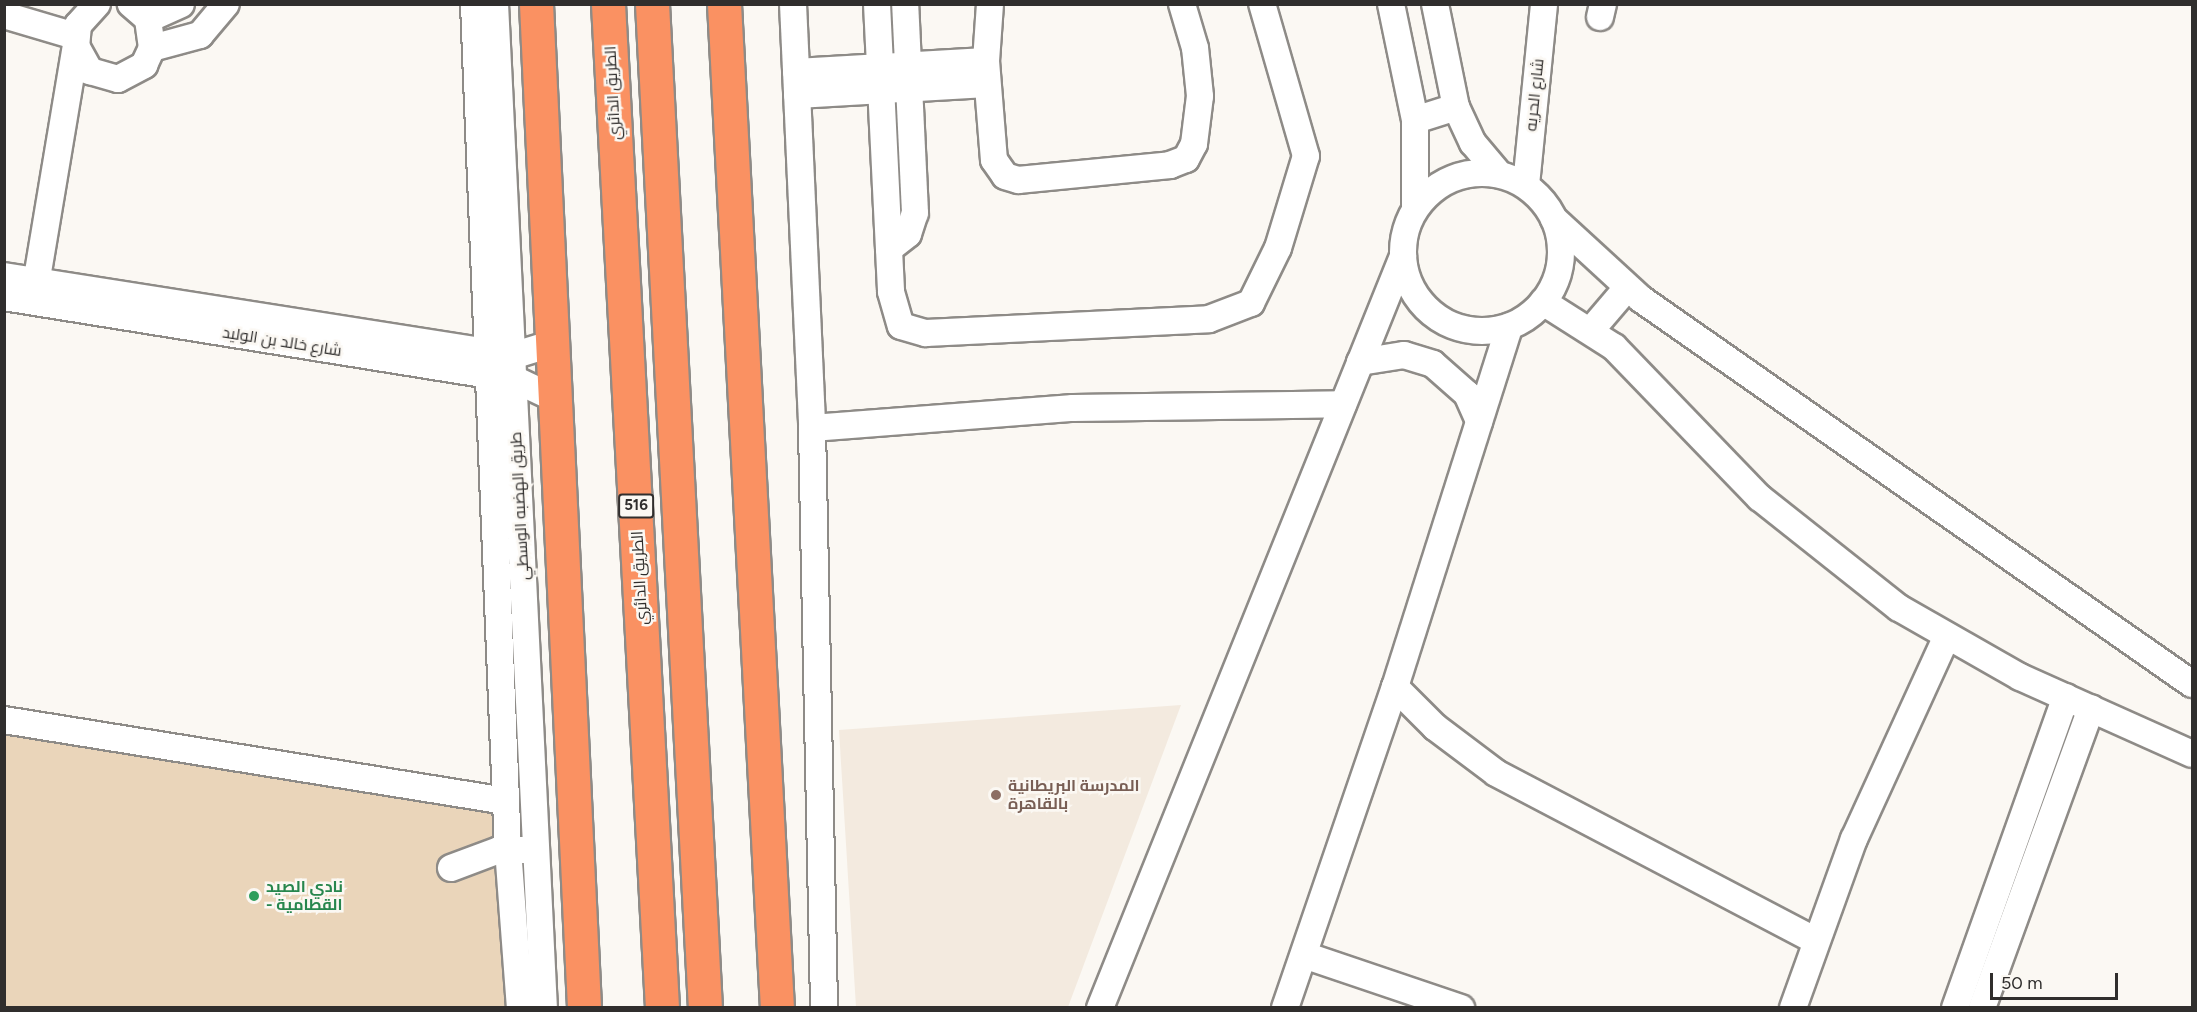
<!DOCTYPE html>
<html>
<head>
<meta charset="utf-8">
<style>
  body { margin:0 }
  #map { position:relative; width:2197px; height:1012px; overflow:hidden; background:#fbf8f3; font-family:Figtree,Cairo,sans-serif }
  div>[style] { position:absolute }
  .built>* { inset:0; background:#f3eadf }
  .green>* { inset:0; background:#ead5ba }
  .roads { filter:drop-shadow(2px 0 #8e8b87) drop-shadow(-2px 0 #8e8b87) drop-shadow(0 2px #8e8b87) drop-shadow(0 -2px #8e8b87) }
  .minor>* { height:26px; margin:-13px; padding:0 13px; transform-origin:13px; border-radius:13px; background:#fff }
  .minor>.ring { margin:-13px; padding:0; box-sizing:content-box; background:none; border:26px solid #fff; border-radius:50% }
  .highway>* { height:33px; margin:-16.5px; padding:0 16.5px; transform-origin:16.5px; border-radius:16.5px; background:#fa9162 }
  .dots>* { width:16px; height:16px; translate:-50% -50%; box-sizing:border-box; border:3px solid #fbf8f3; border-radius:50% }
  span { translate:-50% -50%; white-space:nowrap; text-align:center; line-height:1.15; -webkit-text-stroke:5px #fbf8f3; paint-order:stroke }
  .shield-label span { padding:2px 4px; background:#fbf8f3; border:2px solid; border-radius:4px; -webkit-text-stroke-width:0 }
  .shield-label { font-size:15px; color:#302e2d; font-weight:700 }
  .street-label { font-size:16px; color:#302e2d }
  .education-label { font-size:16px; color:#785e54; font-weight:700 }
  .left { translate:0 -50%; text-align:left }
  .leisure-label { font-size:16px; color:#27864d; font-weight:700 }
  .frame { position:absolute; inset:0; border:6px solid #302e2d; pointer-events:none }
  .scale { position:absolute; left:1990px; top:973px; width:128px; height:27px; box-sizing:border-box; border:3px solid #302e2d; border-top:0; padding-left:8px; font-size:18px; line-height:21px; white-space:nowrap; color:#302e2d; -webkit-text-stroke:4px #fbf8f3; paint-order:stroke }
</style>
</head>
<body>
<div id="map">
  <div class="built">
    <i style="clip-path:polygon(1181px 705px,1068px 1007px,856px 1007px,839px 730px)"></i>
  </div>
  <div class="green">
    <i style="clip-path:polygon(4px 710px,410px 777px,496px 785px,511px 1007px,5px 1007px)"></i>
  </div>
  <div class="roads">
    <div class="minor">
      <i style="left:97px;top:4px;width:28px;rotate:132deg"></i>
      <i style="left:78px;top:25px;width:21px;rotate:95deg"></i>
      <i style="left:76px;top:46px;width:29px;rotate:61deg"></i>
      <i style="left:90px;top:71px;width:29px;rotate:16deg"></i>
      <i style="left:118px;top:79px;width:30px;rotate:-28deg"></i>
      <i style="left:144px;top:65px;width:19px;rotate:-65deg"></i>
      <i style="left:152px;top:48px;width:29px;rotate:-98deg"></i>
      <i style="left:148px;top:19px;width:23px;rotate:-139deg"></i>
      <i style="left:474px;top:4px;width:846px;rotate:87.7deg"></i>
      <i style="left:508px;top:849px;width:159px;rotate:85.7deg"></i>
      <i style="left:495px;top:4px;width:1005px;rotate:87.21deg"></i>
      <i style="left:793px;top:4px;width:424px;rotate:87.4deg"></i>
      <i style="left:812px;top:428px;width:580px;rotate:88.81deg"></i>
      <i style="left:877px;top:4px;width:288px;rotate:87.2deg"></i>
      <i style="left:891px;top:292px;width:35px;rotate:74deg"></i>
      <i style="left:901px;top:326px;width:26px;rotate:16deg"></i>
      <i style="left:926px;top:333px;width:283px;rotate:-2.8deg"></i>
      <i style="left:1209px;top:319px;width:45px;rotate:-20.9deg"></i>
      <i style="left:1251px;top:303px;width:61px;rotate:-63.9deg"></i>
      <i style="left:1278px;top:248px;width:96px;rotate:-73.1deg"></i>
      <i style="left:1306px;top:156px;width:158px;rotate:-106.1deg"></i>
      <i style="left:990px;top:4px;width:57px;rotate:94deg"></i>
      <i style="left:986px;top:61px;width:99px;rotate:85.4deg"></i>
      <i style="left:994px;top:160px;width:19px;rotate:55deg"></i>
      <i style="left:1005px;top:176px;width:14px;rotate:17deg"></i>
      <i style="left:1018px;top:180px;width:153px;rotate:-5.6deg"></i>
      <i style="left:1170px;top:165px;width:17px;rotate:-21deg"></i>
      <i style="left:1186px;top:159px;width:17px;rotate:-62deg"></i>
      <i style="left:1194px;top:144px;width:48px;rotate:-82.9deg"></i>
      <i style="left:1200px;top:96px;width:48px;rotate:-95.9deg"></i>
      <i style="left:1195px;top:48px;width:46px;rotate:-106.5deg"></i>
      <i style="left:1391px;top:4px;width:118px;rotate:78.3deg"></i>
      <i style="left:1415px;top:120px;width:88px;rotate:90deg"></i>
      <i style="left:1435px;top:4px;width:105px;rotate:78.5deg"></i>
      <i style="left:1456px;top:107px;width:40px;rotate:65deg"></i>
      <i style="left:1473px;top:143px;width:40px;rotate:50deg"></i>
      <i style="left:4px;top:15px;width:74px;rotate:16.5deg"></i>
      <i style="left:1600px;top:17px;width:13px;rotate:-77deg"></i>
      <i style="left:148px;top:19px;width:36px;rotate:-24deg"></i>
      <i style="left:152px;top:48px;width:50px;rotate:-15.2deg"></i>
      <i style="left:200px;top:35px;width:40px;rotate:-50deg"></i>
      <i style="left:796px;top:72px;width:190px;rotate:-3.3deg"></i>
      <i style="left:797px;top:95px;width:190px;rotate:-3.3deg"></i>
      <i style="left:1415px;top:120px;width:43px;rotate:-17.6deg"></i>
      <i class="ring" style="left:1403px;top:173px;width:132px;height:132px"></i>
      <i style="left:1526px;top:185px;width:182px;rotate:-84.3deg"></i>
      <i style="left:1554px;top:219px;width:118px;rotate:42.6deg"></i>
      <i style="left:1641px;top:299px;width:672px;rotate:34.94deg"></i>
      <i style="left:889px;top:249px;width:24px;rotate:-38deg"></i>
      <i style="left:908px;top:234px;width:22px;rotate:-72deg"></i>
      <i style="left:915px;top:213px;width:209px;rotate:-92.7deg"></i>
      <i style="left:4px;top:276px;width:514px;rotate:8.95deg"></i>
      <i style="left:512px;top:356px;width:44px;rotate:-17.2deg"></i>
      <i style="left:34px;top:296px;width:254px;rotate:-80.5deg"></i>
      <i style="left:4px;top:297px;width:517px;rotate:9.13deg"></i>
      <i style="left:514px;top:379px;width:47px;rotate:25.5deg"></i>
      <i style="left:1543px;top:302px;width:84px;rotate:32.4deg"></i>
      <i style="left:1614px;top:347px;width:210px;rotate:46deg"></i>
      <i style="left:1760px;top:498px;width:177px;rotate:38.4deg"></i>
      <i style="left:1899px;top:608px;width:139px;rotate:29.7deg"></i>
      <i style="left:2020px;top:677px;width:188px;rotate:24.1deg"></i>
      <i style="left:1592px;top:329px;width:54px;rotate:-49.5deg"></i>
      <i style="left:1360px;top:362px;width:45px;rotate:-9deg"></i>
      <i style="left:1404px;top:355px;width:30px;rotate:17deg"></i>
      <i style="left:1433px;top:364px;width:45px;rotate:41.4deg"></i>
      <i style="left:1467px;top:394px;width:30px;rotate:66deg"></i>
      <i style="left:812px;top:428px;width:262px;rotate:-4.4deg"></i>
      <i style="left:1073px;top:408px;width:270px;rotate:-0.8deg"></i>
      <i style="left:1395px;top:687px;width:57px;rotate:45deg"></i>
      <i style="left:1435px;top:727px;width:76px;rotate:37deg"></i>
      <i style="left:1496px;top:773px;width:361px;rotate:27.7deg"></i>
      <i style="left:4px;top:720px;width:508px;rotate:9.17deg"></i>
      <i style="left:451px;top:868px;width:51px;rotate:-20.6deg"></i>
      <i style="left:499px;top:850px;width:25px"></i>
      <i style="left:1304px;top:955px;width:166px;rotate:18.7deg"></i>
      <i style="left:1100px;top:1008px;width:811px;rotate:-68.05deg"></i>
      <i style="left:1285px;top:1008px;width:339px;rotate:-71.1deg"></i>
      <i style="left:1395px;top:687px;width:378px;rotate:-72.4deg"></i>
      <i style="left:1793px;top:1008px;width:180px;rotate:-70.2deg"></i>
      <i style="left:1854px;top:839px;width:223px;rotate:-65.4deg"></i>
      <i style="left:1955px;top:1008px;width:330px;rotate:-70.4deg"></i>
      <i style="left:1982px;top:1008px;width:319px;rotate:-70deg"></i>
    </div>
    <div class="highway">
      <i style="left:536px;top:4px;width:1005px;rotate:87.26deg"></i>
      <i style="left:608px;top:4px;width:1005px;rotate:86.92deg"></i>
      <i style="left:652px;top:4px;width:1005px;rotate:86.98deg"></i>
      <i style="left:724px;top:4px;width:1005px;rotate:86.98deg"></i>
    </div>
  </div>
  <div class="dots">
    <i style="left:996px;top:795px;background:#8d6e63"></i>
    <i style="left:254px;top:896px;background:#2e9e5b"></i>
  </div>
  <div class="shield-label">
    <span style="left:636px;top:506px">516</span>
  </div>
  <div class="street-label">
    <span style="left:613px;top:93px;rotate:-93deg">الطريق الدائري</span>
    <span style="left:1535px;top:95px;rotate:-84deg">شارع الحريه</span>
    <span style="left:282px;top:342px;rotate:9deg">شارع خالد بن الوليد</span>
    <span style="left:520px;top:506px;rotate:-93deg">طريق الهضبه الوسطي</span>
    <span style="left:640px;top:578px;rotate:-93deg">الطريق الدائري</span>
  </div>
  <div class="education-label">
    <span class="left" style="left:1008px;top:795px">المدرسة البريطانية<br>بالقاهرة</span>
  </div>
  <div class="leisure-label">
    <span class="left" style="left:266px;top:896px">نادي الصيد<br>- القطامية</span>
  </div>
  <div class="frame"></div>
  <div class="scale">50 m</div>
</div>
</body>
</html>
